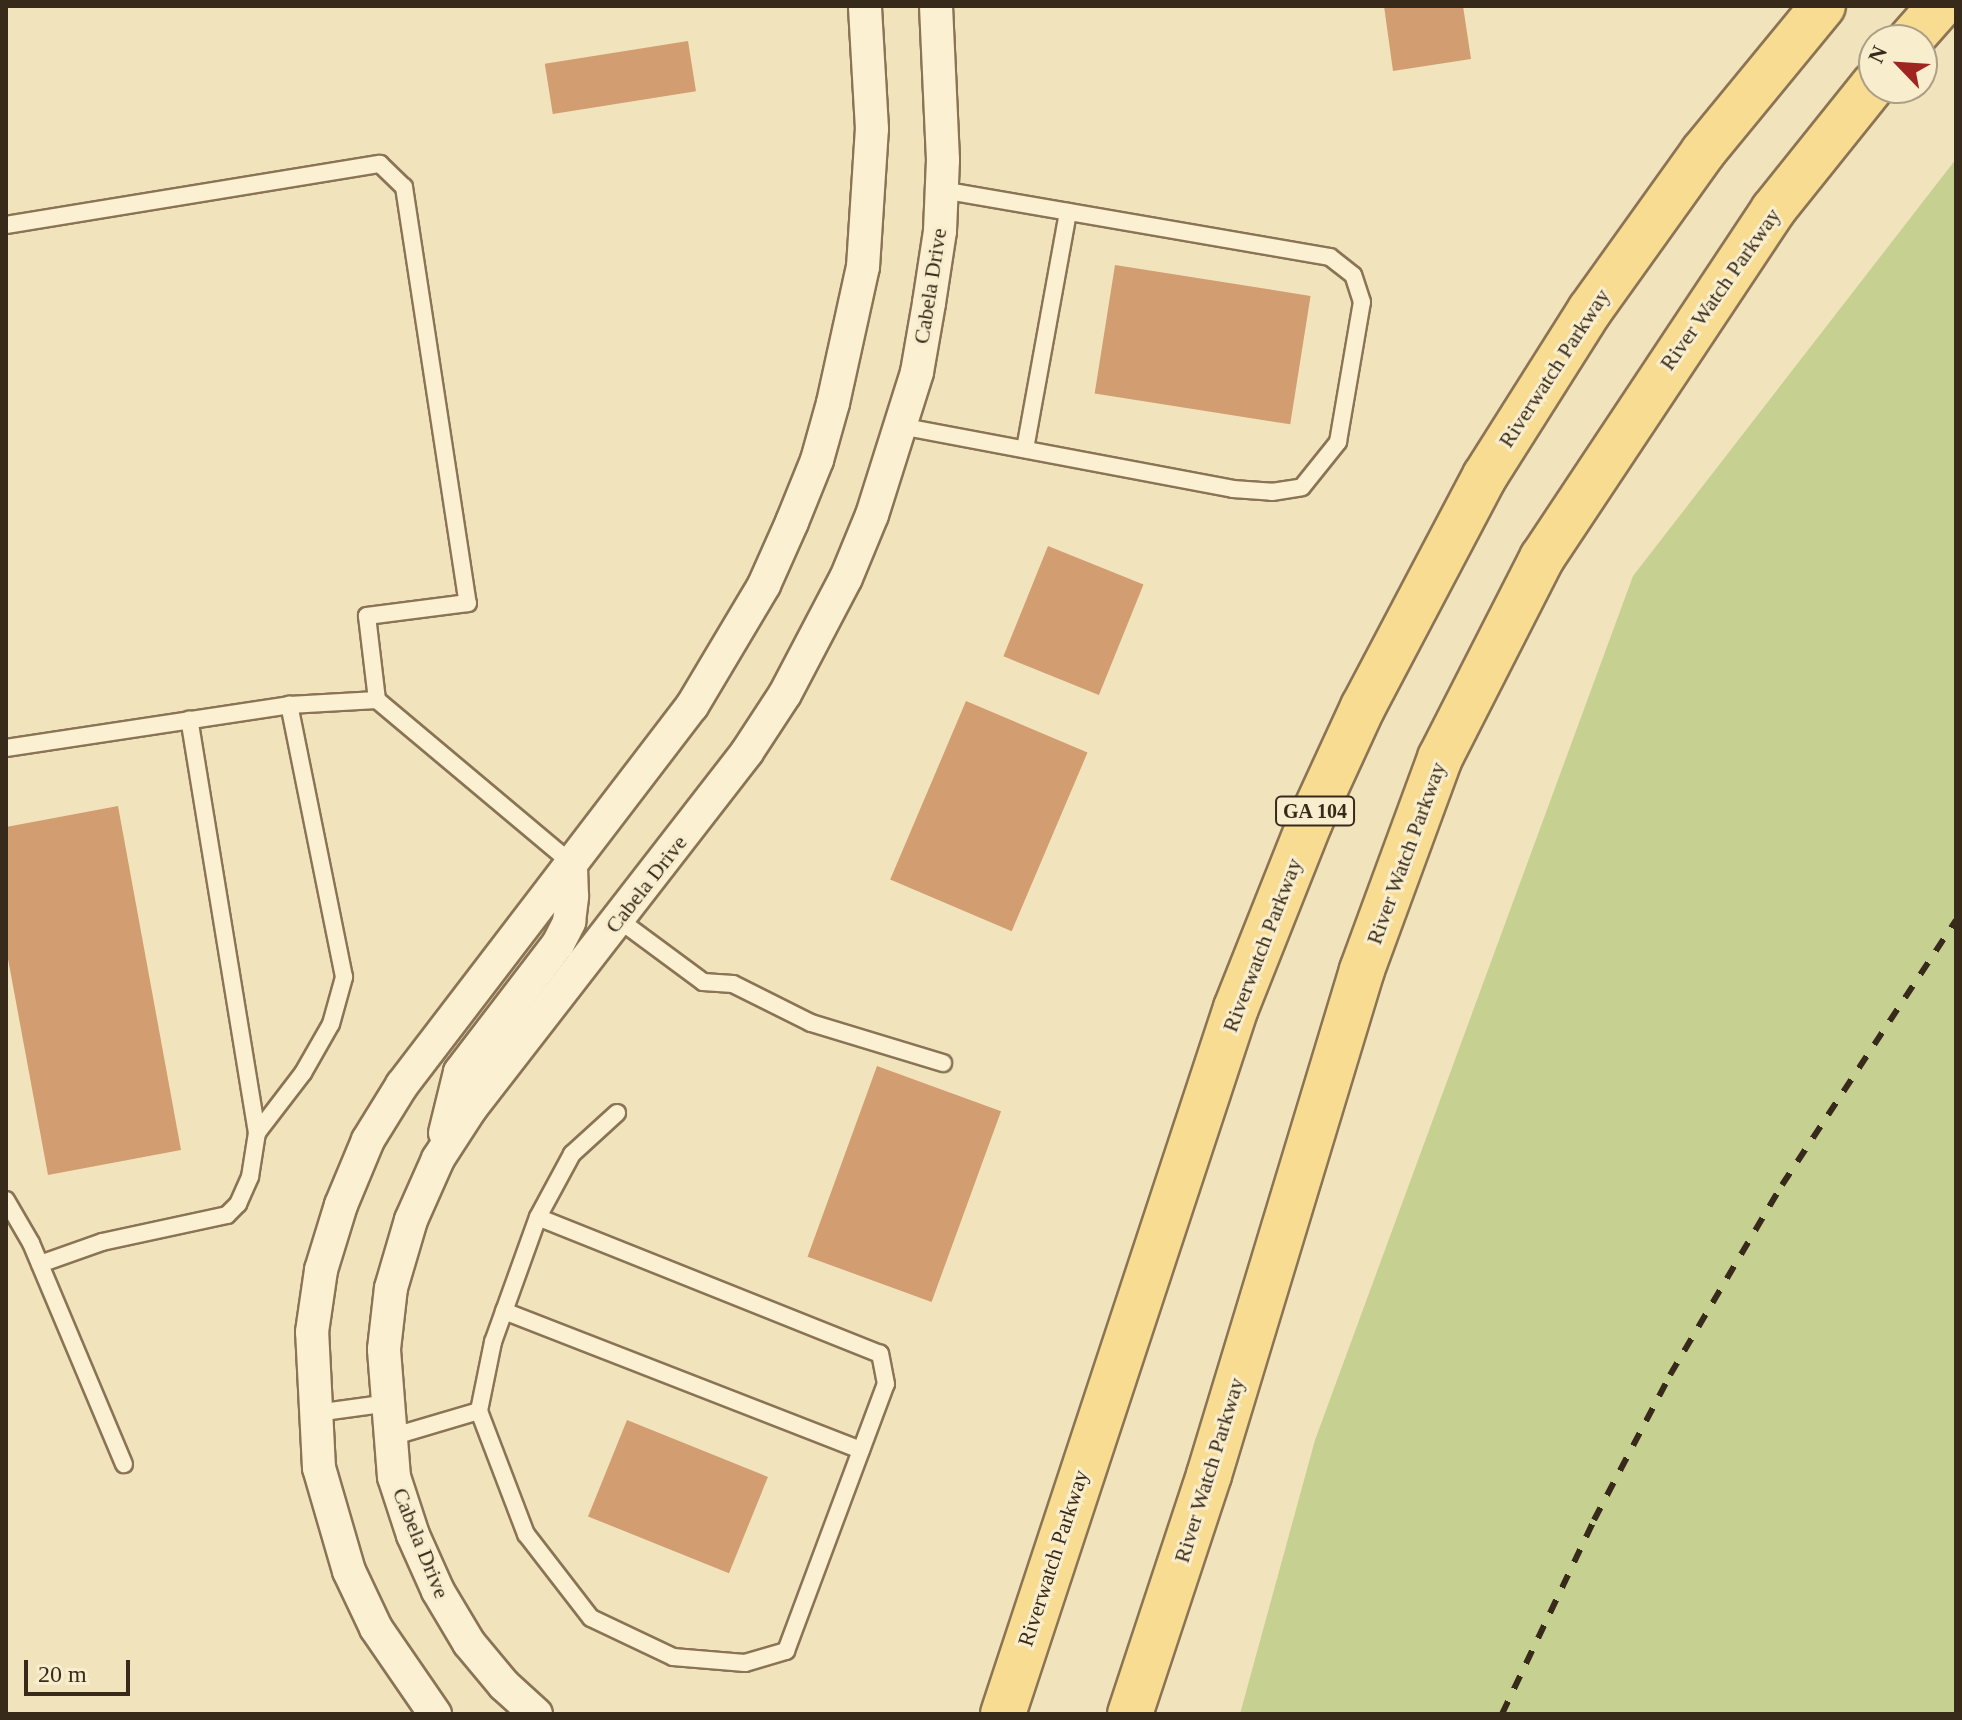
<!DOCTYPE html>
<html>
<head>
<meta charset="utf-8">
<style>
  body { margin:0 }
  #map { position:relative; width:1962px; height:1720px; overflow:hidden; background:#f1e4bd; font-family:Georgia,serif }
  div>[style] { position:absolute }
  .green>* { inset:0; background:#c6d091 }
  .building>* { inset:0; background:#d29d70; transform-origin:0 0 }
  .roads { filter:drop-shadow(2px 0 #8a7455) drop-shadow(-2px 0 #8a7455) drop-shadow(0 2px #8a7455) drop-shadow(0 -2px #8a7455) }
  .service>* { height:16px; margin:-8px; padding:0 8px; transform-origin:8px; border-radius:8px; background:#fbf0d1 }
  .minor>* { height:32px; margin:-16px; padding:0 16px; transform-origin:16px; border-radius:16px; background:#fbf0d1 }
  .primary>* { height:44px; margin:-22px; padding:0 22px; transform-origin:22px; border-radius:22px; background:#f8dc91 }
  .rail>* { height:6px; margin-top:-3px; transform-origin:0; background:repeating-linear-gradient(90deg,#382a1b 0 14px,transparent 0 28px) }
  span { translate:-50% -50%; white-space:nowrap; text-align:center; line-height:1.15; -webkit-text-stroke:6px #f8edcd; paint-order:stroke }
  .shield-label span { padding:2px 6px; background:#f8edcd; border:2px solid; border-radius:6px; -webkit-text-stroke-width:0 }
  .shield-label { font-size:20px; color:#382a1b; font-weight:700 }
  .street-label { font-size:22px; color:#382a1b }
  .frame { position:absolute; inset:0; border:8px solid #382a1b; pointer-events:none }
  .north { position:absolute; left:1858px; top:24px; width:80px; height:80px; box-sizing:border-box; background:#f8edcd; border:2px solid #ab9f86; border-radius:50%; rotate:295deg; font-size:22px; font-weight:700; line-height:32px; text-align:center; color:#382a1b }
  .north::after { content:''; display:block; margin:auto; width:28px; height:36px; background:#9e2520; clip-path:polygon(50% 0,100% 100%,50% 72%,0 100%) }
  .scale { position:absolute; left:24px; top:1660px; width:106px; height:36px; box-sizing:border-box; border:4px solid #382a1b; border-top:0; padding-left:10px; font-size:24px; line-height:28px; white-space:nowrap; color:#382a1b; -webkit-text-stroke:6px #f8edcd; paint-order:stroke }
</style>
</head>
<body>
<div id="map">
  <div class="green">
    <i style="clip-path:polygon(1956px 159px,1956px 1714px,1240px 1714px,1315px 1440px,1633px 576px)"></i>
  </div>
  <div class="building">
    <i style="clip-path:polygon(1384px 6px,1463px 6px,1471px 59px,1393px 71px)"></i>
    <i style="left:688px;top:41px;width:51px;height:145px;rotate:81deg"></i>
    <i style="left:1115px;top:265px;width:198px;height:130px;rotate:9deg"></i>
    <i style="left:1048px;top:546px;width:103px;height:119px;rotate:22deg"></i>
    <i style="left:966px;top:701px;width:132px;height:194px;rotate:23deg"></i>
    <i style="clip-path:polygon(118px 806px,181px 1150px,48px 1175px,6px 948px,6px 827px)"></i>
    <i style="left:877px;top:1066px;width:132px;height:203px;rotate:20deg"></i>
    <i style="left:627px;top:1420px;width:152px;height:104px;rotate:22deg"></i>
  </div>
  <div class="roads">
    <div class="service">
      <i style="left:6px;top:225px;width:379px;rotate:-9.3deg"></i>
      <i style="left:380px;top:164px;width:33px;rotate:44deg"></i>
      <i style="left:404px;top:187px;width:421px;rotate:81.3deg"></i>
      <i style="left:468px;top:603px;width:102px;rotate:172.7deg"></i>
      <i style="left:367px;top:616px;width:85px;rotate:83.2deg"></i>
      <i style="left:377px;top:700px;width:253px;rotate:40deg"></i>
      <i style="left:900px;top:426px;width:339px;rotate:10.7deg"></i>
      <i style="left:1233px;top:489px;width:39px;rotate:4deg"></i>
      <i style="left:1272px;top:492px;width:30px;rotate:-9deg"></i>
      <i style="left:1302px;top:487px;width:58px;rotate:-51.3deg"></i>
      <i style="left:1338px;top:442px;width:142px;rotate:-80.3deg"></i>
      <i style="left:1362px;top:302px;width:28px;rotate:-108deg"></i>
      <i style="left:1353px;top:275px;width:29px;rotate:-142deg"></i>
      <i style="left:1330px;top:257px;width:394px;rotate:-170.2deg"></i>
      <i style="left:1025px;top:449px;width:241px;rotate:-79.7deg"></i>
      <i style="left:6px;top:748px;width:286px;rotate:-8.6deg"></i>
      <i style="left:289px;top:705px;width:88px;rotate:-3.3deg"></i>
      <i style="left:618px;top:919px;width:106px;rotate:36.5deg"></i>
      <i style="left:703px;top:982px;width:30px;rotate:4deg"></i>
      <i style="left:733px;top:984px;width:87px;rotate:26.6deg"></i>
      <i style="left:811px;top:1023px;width:138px;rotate:16.9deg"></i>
      <i style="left:257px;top:1133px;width:76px;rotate:-52.5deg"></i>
      <i style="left:303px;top:1073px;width:56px;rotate:-60.3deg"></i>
      <i style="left:331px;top:1024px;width:49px;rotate:-74.5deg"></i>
      <i style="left:344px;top:977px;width:278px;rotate:-101.4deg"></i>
      <i style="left:6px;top:1200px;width:50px;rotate:59.8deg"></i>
      <i style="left:31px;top:1243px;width:240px;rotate:67.2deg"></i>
      <i style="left:538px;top:1217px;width:72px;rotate:-61.6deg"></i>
      <i style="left:572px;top:1154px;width:61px;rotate:-42.3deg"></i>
      <i style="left:40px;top:1264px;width:66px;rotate:-19.5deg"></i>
      <i style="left:102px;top:1242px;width:128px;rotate:-12.2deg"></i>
      <i style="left:227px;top:1215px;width:16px;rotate:-45deg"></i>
      <i style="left:238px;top:1204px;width:30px;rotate:-66deg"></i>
      <i style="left:250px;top:1177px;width:45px;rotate:-81deg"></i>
      <i style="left:257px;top:1133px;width:419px;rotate:-99.3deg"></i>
      <i style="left:504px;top:1311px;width:383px;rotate:21.3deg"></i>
      <i style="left:316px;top:1413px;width:74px;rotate:-7.8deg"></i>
      <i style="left:391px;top:1437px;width:92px;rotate:-16.5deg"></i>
      <i style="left:479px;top:1411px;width:132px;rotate:69.1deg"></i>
      <i style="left:526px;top:1534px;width:106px;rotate:52.3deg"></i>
      <i style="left:591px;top:1618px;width:91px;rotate:25.4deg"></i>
      <i style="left:673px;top:1657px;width:72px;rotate:4.8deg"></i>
      <i style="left:745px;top:1663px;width:43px;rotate:-16.3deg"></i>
      <i style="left:786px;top:1651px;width:285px;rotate:-69.5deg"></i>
      <i style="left:886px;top:1384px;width:31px;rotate:-101deg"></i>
      <i style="left:880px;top:1354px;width:368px;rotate:-158.2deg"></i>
      <i style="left:538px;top:1217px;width:133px;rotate:109.8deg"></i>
      <i style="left:493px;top:1342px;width:70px;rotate:101.5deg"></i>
    </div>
    <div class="minor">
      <i style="left:445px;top:1133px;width:63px;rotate:-76.2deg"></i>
      <i style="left:460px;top:1072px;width:161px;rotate:-52.6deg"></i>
      <i style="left:558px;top:944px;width:25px;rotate:-63deg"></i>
      <i style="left:569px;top:922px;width:26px;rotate:-83deg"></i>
      <i style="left:572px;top:896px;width:33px;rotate:-92deg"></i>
      <i style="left:435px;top:1714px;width:104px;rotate:-124.5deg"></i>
      <i style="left:376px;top:1628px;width:63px;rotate:-115.3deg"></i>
      <i style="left:349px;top:1571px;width:107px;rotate:-106.2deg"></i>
      <i style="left:319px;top:1468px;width:136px;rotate:-92.9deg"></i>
      <i style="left:312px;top:1332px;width:63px;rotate:-81.7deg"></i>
      <i style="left:321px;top:1270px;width:68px;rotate:-72.9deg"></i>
      <i style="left:341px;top:1205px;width:70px;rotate:-67.4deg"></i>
      <i style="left:368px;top:1140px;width:65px;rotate:-58.3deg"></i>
      <i style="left:402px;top:1085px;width:477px;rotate:-52.6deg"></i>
      <i style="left:692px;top:706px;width:141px;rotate:-59.2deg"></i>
      <i style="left:764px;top:585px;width:69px;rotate:-66deg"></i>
      <i style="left:792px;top:522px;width:67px;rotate:-68deg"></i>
      <i style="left:817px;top:460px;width:59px;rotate:-74.3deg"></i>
      <i style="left:833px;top:403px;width:139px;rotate:-77.6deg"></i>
      <i style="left:863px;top:267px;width:138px;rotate:-86.3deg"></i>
      <i style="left:872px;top:129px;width:123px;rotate:-93.3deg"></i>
      <i style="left:536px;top:1714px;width:43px;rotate:-137.8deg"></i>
      <i style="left:504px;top:1685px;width:55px;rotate:-129.8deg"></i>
      <i style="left:469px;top:1643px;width:61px;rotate:-120.8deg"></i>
      <i style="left:438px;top:1591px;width:61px;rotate:-114.1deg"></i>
      <i style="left:413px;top:1535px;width:61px;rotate:-108.1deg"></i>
      <i style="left:394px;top:1477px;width:128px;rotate:-94.5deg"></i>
      <i style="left:384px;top:1349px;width:61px;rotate:-83.5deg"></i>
      <i style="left:391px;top:1288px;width:71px;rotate:-73.6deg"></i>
      <i style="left:411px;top:1220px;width:67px;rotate:-66.1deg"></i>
      <i style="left:438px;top:1159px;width:61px;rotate:-57.1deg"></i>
      <i style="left:471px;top:1108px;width:450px;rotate:-52.2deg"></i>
      <i style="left:747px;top:752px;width:69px;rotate:-56.8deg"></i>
      <i style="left:785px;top:694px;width:131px;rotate:-62.3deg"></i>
      <i style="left:846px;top:578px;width:68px;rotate:-67.6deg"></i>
      <i style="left:872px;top:515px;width:150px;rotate:-72.5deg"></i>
      <i style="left:917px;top:372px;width:70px;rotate:-80.1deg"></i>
      <i style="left:929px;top:303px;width:73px;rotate:-81.3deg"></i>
      <i style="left:940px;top:231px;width:71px;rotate:-87.6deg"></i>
      <i style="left:943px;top:160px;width:154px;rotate:-92.6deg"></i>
    </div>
    <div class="primary">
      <i style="left:1910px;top:40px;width:45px;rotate:-48.6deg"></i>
      <i style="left:1003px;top:1714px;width:743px;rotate:-71.74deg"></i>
      <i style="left:1236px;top:1008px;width:200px;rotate:-68.3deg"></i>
      <i style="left:1310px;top:822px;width:127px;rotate:-65.3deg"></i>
      <i style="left:1363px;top:707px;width:261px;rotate:-62.2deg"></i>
      <i style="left:1485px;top:476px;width:196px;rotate:-57.7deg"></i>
      <i style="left:1590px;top:310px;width:194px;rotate:-54.4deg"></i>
      <i style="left:1703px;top:152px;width:189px;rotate:-50.6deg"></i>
      <i style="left:1130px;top:1714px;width:252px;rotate:-71.7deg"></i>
      <i style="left:1209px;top:1475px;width:528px;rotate:-73.14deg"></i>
      <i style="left:1362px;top:970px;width:226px;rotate:-69.8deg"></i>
      <i style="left:1440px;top:758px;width:225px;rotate:-63deg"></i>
      <i style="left:1542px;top:558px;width:418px;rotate:-56.4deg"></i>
      <i style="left:1773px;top:210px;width:161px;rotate:-51.3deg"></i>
    </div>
  </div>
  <div class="rail">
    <i style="left:1502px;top:1714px;width:215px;rotate:-64.6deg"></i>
    <i style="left:1594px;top:1520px;width:164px;rotate:-62.3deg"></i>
    <i style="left:1670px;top:1375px;width:221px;rotate:-59.5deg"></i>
    <i style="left:1782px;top:1185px;width:317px;rotate:-56.7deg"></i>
  </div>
  <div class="shield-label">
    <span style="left:1315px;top:811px">GA 104</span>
  </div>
  <div class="street-label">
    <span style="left:930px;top:286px;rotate:-81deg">Cabela Drive</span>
    <span style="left:1720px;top:289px;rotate:-55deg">River Watch Parkway</span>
    <span style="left:1554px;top:368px;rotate:-57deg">Riverwatch Parkway</span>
    <span style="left:1406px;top:853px;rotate:-70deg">River Watch Parkway</span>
    <span style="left:646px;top:884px;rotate:-52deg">Cabela Drive</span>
    <span style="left:1262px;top:945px;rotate:-69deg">Riverwatch Parkway</span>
    <span style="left:1209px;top:1470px;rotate:-73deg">River Watch Parkway</span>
    <span style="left:421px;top:1543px;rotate:68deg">Cabela Drive</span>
    <span style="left:1053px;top:1558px;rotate:-72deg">Riverwatch Parkway</span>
  </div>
  <div class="frame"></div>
  <div class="north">N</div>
  <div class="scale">20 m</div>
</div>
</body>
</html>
